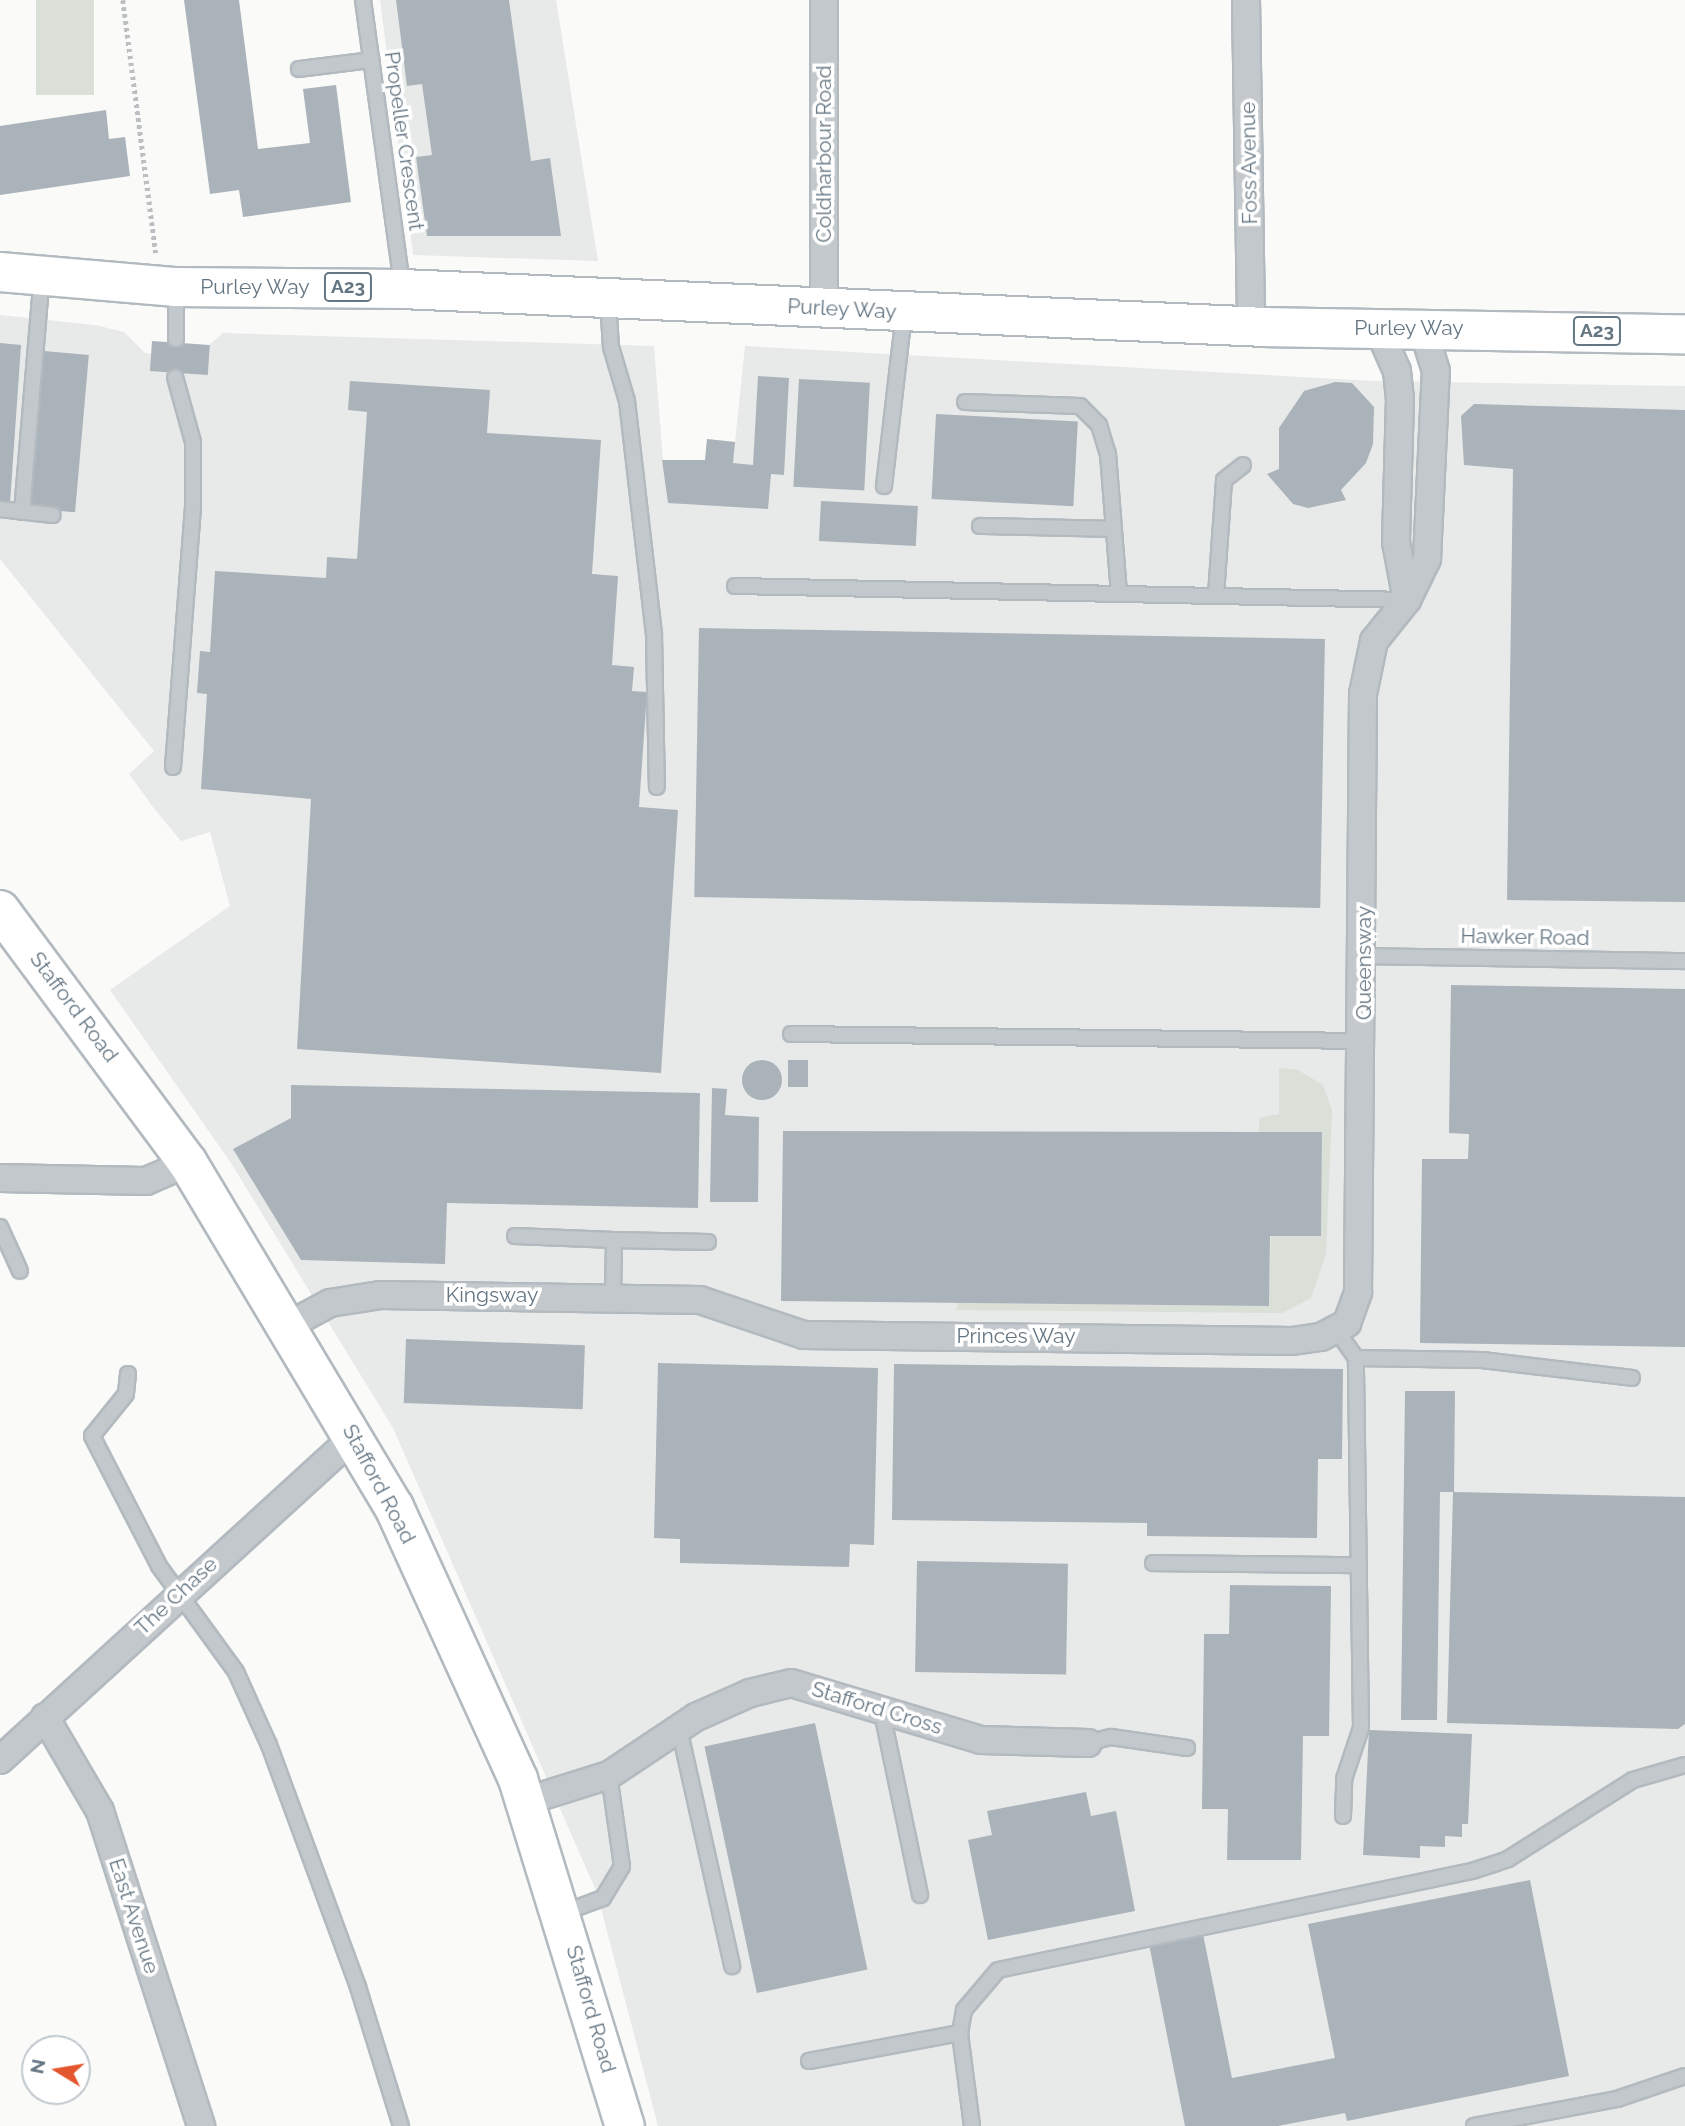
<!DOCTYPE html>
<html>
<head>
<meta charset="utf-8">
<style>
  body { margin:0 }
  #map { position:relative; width:1685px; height:2126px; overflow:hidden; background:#fafaf8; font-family:Raleway,sans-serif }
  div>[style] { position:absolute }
  .built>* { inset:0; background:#e8e9e9 }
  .green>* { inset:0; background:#dadfd7; transform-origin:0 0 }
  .building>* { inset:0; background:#aab3b9; transform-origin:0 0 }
  .round { border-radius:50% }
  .path>* { height:4.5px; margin-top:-2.25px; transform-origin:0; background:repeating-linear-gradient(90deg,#bbbfc2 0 3.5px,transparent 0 7px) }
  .roads { filter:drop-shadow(2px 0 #b3babf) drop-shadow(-2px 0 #b3babf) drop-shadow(0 2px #b3babf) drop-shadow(0 -2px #b3babf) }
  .lane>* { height:14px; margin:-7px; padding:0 7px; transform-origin:7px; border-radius:7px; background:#c3c8cc }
  .street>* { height:26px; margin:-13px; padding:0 13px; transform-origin:13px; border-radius:13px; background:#c3c8cc }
  .secondary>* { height:38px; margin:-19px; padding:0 19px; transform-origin:19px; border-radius:19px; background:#fff }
  .highway>* { height:38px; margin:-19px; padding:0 19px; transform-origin:19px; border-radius:19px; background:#fff }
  span { translate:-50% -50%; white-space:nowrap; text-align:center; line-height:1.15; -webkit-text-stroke:7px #fff; paint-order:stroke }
  .shield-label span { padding:2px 5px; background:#fff; border:2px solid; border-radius:5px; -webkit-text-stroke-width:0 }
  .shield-label { font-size:19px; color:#657683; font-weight:700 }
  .street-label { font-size:21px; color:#657683 }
  .north { position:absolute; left:21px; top:2035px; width:70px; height:70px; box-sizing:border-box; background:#fff; border:2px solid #c1c8cd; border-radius:50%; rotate:281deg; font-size:19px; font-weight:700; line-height:28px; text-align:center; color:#657683 }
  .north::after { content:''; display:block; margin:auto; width:24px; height:32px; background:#e4572e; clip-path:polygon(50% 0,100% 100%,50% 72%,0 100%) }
</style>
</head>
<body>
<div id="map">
  <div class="built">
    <i style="clip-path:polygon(380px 0,556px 0,598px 261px,413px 255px)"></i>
    <i style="clip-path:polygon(0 315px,95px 325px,124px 332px,145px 353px,209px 360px,210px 344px,223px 333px,654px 346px,663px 460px,705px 460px,707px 439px,735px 442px,745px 346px,1374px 381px,1685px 386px,1685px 2126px,658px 2126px,597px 1893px,393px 1428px,231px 1163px,110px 990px,230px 906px,210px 832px,181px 841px,156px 811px,129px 774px,154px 751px,0 559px)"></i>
  </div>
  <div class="green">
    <i style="left:36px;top:0;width:58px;height:95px"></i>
    <i style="clip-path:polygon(1279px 1068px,1298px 1070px,1323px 1085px,1332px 1110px,1326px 1254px,1311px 1298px,1282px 1313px,956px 1310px,958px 1303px,1269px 1306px,1271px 1236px,1321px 1236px,1322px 1132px,1259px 1134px,1259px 1118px,1279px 1114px)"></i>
  </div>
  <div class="building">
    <i style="clip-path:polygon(184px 0,239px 0,258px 149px,310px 143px,303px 89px,336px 85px,351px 202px,243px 217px,239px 190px,210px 194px)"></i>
    <i style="clip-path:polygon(396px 0,509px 0,531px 161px,550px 158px,561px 236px,427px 236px,416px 157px,432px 155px,422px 84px,407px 86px)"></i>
    <i style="clip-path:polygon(106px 110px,109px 139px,125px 137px,130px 176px,0 195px,0 126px)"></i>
    <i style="left:152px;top:341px;width:58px;height:30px;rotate:4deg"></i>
    <i style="clip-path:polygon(0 343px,21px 345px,10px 503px,0 502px)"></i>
    <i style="left:44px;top:351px;width:45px;height:158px;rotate:5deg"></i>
    <i style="clip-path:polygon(758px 376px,789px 378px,784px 475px,771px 474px,768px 509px,668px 503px,662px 460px,705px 460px,707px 439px,735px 442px,733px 463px,753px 465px)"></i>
    <i style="left:799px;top:379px;width:71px;height:108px;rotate:3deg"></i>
    <i style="clip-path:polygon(350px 381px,490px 390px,487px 433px,601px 440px,592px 574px,618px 576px,612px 665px,634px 667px,632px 691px,647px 692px,639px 807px,678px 810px,661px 1073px,297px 1049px,311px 799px,201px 789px,207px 694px,197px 693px,200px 651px,210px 652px,215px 571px,326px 578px,327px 557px,357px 559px,367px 412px,348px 410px)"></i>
    <i style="clip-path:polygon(1335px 382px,1352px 383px,1374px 407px,1373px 444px,1366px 463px,1341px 490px,1346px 500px,1308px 508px,1293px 504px,1267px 474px,1279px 469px,1279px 428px,1304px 391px)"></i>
    <i style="clip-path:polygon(1474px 404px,1685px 410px,1685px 902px,1507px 900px,1513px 469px,1464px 465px,1461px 416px)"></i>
    <i style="left:936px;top:414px;width:142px;height:85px;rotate:3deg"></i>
    <i style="left:821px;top:501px;width:97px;height:40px;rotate:3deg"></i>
    <i style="left:699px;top:628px;width:626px;height:269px;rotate:1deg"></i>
    <i style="clip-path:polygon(1451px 985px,1685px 989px,1685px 1347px,1420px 1343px,1422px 1159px,1468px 1159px,1469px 1134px,1449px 1133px)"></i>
    <i style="left:788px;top:1060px;width:20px;height:27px"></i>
    <i class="round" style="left:742px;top:1060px;width:40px;height:40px"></i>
    <i style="clip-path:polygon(291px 1085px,700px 1093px,698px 1208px,447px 1203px,445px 1264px,301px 1260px,233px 1149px,291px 1118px)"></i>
    <i style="clip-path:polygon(712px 1088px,727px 1089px,725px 1115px,759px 1117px,758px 1202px,710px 1202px)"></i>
    <i style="clip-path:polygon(783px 1131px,1322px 1132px,1321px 1236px,1270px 1236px,1269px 1306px,781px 1301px)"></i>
    <i style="left:406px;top:1339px;width:179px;height:64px;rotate:2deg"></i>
    <i style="clip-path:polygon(658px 1363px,878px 1368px,874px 1545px,850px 1544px,849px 1567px,680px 1563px,680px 1539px,654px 1538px)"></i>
    <i style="clip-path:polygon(894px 1364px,1343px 1369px,1342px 1459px,1318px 1459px,1317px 1538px,1147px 1536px,1147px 1523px,892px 1520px)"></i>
    <i style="clip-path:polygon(1405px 1391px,1455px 1391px,1454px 1492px,1440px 1492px,1437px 1720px,1401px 1720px)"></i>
    <i style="clip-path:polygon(1453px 1492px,1685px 1497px,1685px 1724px,1678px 1729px,1447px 1723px)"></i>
    <i style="left:917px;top:1561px;width:151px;height:111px;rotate:1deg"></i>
    <i style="clip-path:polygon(1230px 1585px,1331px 1586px,1329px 1736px,1303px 1736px,1301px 1860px,1227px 1860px,1228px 1809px,1202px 1809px,1204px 1634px,1229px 1634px)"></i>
    <i style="left:815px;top:1723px;width:252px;height:113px;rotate:78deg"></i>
    <i style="clip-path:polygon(1369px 1730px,1472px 1734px,1468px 1824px,1462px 1824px,1462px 1837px,1445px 1836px,1445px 1847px,1420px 1846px,1420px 1858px,1363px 1855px)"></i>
    <i style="clip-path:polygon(1086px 1792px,1091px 1816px,1116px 1811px,1135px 1911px,988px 1940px,968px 1840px,992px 1835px,987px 1811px)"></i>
    <i style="clip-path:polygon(1530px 1880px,1569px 2076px,1347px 2121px,1345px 2113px,1278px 2126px,1185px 2126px,1149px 1944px,1203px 1934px,1232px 2078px,1335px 2058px,1308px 1924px)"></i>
  </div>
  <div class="path">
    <i style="left:123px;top:0;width:255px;rotate:82.6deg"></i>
  </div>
  <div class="roads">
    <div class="lane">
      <i style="left:363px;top:0;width:289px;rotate:82.2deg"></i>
      <i style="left:299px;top:69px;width:73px;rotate:-7.1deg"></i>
      <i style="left:176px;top:289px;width:50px;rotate:90deg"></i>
      <i style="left:608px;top:301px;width:46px;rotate:86.3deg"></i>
      <i style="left:611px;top:347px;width:56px;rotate:73.5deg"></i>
      <i style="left:627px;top:401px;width:237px;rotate:83.4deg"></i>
      <i style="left:654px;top:636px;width:151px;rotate:88.9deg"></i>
      <i style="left:965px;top:402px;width:115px;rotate:2deg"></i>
      <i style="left:1080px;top:406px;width:27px;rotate:45deg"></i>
      <i style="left:1099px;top:425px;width:30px;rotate:73deg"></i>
      <i style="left:1108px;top:454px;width:139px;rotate:85.5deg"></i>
      <i style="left:884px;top:486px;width:173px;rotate:-83.4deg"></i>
      <i style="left:0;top:509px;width:53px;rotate:6.5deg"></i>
      <i style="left:22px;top:512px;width:237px;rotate:-85.2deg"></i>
      <i style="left:980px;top:526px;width:130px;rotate:1.3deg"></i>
      <i style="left:735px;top:586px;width:672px;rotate:1.19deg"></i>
      <i style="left:1216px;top:595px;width:115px;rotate:-86deg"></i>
      <i style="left:1224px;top:480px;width:24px;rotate:-38deg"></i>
      <i style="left:173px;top:767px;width:261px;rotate:-85.6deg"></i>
      <i style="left:193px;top:507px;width:65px;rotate:-90deg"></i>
      <i style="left:193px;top:442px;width:67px;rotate:-105.5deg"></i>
      <i style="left:1364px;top:956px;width:321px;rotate:0.9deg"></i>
      <i style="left:791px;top:1034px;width:573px;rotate:0.7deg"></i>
      <i style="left:0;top:1227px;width:48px;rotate:65.6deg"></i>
      <i style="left:515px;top:1236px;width:99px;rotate:2.3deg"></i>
      <i style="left:613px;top:1298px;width:58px;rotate:-89deg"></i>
      <i style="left:614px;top:1240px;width:94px;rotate:1.2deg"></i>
      <i style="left:1337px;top:1331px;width:33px;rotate:55deg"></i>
      <i style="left:1356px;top:1358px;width:126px;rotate:0.9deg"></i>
      <i style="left:1482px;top:1360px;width:151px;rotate:6.8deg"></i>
      <i style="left:128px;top:1374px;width:20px;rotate:96deg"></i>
      <i style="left:126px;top:1394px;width:54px;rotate:129deg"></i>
      <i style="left:92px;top:1436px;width:146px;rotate:62.7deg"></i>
      <i style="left:159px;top:1566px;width:131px;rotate:54deg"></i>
      <i style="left:236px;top:1672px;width:80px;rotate:65.7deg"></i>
      <i style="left:269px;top:1745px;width:258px;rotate:69.8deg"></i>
      <i style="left:358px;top:1987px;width:145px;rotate:72.8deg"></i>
      <i style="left:1153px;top:1563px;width:202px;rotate:0.6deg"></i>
      <i style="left:881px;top:1708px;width:191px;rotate:78.2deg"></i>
      <i style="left:679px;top:1728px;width:244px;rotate:77.4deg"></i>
      <i style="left:1088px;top:1743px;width:24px;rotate:-15deg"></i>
      <i style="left:1111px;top:1737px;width:77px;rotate:8.2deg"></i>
      <i style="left:1343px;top:1816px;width:37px;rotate:-88deg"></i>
      <i style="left:1344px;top:1779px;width:54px;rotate:-71.6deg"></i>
      <i style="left:1361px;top:1728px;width:370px;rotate:-90.8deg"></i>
      <i style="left:563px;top:1913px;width:43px;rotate:-20.6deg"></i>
      <i style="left:603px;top:1898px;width:37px;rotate:-59deg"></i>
      <i style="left:622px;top:1866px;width:92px;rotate:-98.1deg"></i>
      <i style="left:809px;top:2061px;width:154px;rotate:-10.5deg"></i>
      <i style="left:972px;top:2126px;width:94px;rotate:-97.4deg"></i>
      <i style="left:960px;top:2033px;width:23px;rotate:-80deg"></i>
      <i style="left:964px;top:2010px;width:52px;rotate:-49.6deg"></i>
      <i style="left:998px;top:1970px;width:487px;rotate:-11.8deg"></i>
      <i style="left:1475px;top:1870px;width:35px;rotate:-18deg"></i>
      <i style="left:1508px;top:1859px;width:148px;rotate:-32.3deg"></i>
      <i style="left:1633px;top:1780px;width:54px;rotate:-16.1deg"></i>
      <i style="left:1474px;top:2126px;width:146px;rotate:-10.7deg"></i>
      <i style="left:1617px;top:2099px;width:72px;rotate:-18.7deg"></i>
    </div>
    <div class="street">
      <i style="left:824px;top:0;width:308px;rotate:90deg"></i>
      <i style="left:1246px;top:0;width:326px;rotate:89.1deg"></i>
      <i style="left:1378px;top:328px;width:47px;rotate:66.2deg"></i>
      <i style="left:1397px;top:371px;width:27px;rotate:84deg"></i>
      <i style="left:1400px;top:398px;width:144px;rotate:91.6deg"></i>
      <i style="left:1396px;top:542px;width:59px;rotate:79.3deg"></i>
      <i style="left:0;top:1178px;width:146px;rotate:1.2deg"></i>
      <i style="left:146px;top:1181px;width:46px;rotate:-23.2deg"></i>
      <i style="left:291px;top:1324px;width:44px;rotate:-28.3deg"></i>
      <i style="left:330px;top:1303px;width:52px;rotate:-8.9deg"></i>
      <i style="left:381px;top:1295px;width:319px;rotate:0.9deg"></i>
      <i style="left:700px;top:1300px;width:110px;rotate:18.6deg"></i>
      <i style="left:804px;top:1335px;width:488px;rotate:0.7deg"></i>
      <i style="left:1292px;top:1341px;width:29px;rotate:-8deg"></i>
      <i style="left:1321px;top:1337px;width:30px;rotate:-28deg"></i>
      <i style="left:1347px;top:1323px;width:33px;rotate:-70deg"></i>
      <i style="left:1358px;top:1292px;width:598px;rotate:-89.52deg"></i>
      <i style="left:1363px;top:694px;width:54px;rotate:-78.3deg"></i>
      <i style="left:1374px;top:641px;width:53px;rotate:-51.2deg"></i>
      <i style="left:1407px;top:600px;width:46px;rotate:-64deg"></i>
      <i style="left:1427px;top:559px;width:188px;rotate:-87.3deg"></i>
      <i style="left:1436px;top:371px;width:43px;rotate:-107.6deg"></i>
      <i style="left:45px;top:1717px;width:109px;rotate:59.7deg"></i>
      <i style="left:100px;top:1811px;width:331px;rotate:72.2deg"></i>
      <i style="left:0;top:1760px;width:481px;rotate:-42.4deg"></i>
      <i style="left:526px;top:1801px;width:87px;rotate:-17.4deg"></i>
      <i style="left:609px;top:1775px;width:105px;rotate:-33.7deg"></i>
      <i style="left:696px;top:1717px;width:59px;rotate:-24deg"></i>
      <i style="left:750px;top:1693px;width:42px;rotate:-13.7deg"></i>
      <i style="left:791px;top:1683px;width:198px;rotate:16.7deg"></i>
      <i style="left:981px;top:1740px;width:107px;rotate:1.6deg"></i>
    </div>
    <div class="secondary">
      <i style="left:0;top:910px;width:315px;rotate:53.4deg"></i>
      <i style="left:188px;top:1163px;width:401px;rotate:59.1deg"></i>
      <i style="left:394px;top:1507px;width:299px;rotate:65.5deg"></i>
      <i style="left:518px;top:1779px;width:363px;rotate:72.9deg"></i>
    </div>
    <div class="highway">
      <i style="left:0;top:272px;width:177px;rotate:4.9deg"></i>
      <i style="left:176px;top:287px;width:226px;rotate:0.5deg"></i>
      <i style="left:402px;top:289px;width:865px;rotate:2.52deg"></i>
      <i style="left:1266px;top:327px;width:419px;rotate:1deg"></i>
    </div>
  </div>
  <div class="shield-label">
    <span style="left:348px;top:287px">A23</span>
    <span style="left:1597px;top:331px">A23</span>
  </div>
  <div class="street-label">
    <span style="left:404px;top:141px;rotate:82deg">Propeller Crescent</span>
    <span style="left:824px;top:154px;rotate:-90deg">Coldharbour Road</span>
    <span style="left:1249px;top:163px;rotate:-91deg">Foss Avenue</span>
    <span style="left:255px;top:287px">Purley Way</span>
    <span style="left:842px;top:309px;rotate:3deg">Purley Way</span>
    <span style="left:1409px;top:328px">Purley Way</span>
    <span style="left:1525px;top:937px;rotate:1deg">Hawker Road</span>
    <span style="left:1364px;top:963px;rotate:-90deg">Queensway</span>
    <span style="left:74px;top:1007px;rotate:53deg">Stafford Road</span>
    <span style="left:492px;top:1295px">Kingsway</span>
    <span style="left:1016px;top:1336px">Princes Way</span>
    <span style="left:379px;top:1484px;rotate:62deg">Stafford Road</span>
    <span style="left:176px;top:1596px;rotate:-43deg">The Chase</span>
    <span style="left:877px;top:1708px;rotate:17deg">Stafford Cross</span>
    <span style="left:134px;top:1916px;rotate:72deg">East Avenue</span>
    <span style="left:591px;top:2009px;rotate:74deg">Stafford Road</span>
  </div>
  <div class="north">N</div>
</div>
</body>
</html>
